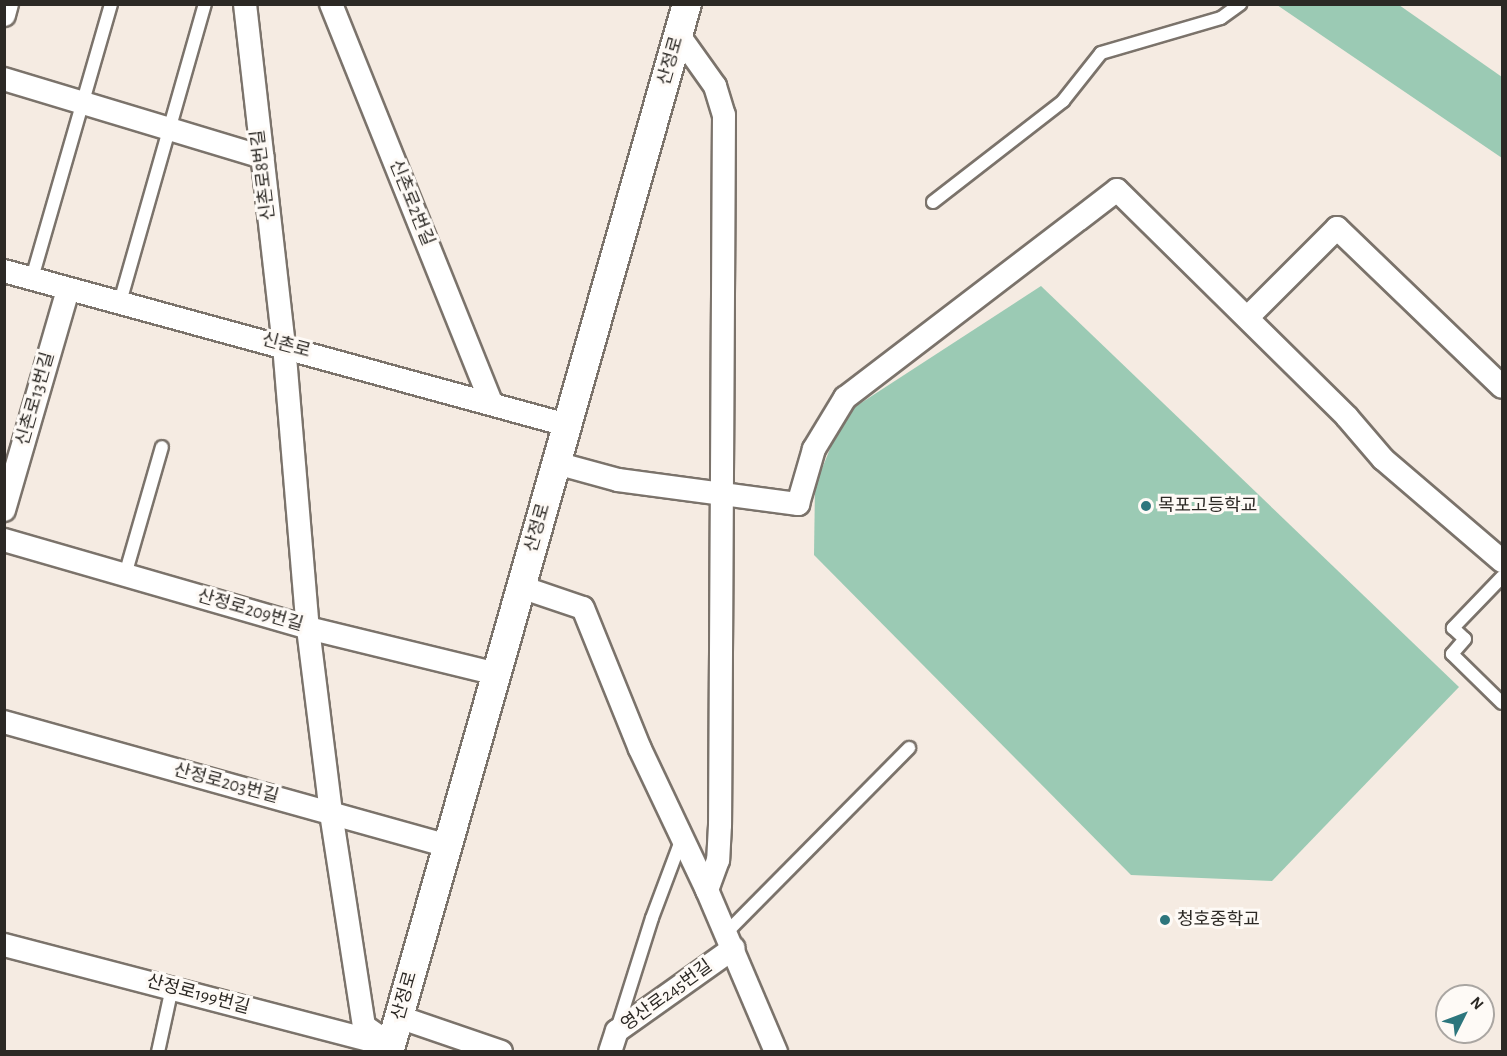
<!DOCTYPE html>
<html>
<head>
<meta charset="utf-8">
<style>
  body { margin:0 }
  #map { position:relative; width:1507px; height:1056px; overflow:hidden; background:#f5ebe2; font-family:"Alegreya Sans","Noto Sans KR",sans-serif }
  div>[style] { position:absolute }
  .green>* { inset:0; background:#9bcab4 }
  .roads { filter:drop-shadow(2px 0 #7b736b) drop-shadow(-2px 0 #7b736b) drop-shadow(0 2px #7b736b) drop-shadow(0 -2px #7b736b) }
  .service>* { height:12px; margin:-6px; padding:0 6px; transform-origin:6px; border-radius:6px; background:#fff }
  .minor>* { height:22px; margin:-11px; padding:0 11px; transform-origin:11px; border-radius:11px; background:#fff }
  .tertiary>* { height:28px; margin:-14px; padding:0 14px; transform-origin:14px; border-radius:14px; background:#fff }
  .dots>* { width:16px; height:16px; translate:-50% -50%; box-sizing:border-box; border:3px solid #fefaf6; border-radius:50% }
  span { translate:-50% -50%; white-space:nowrap; text-align:center; line-height:1.15; -webkit-text-stroke:6px #fefaf6; paint-order:stroke }
  .street-label { font-size:18px; color:#2c2925 }
  .poi-label { font-size:18px; color:#2c2925 }
  .left { translate:0 -50%; text-align:left }
  .frame { position:absolute; inset:0; border:6px solid #2c2925; pointer-events:none }
  .north { position:absolute; left:1435px; top:984px; width:60px; height:60px; box-sizing:border-box; background:#fefaf6; border:2px solid #aaa6a2; border-radius:50%; rotate:48deg; font-size:16px; font-weight:700; line-height:24px; text-align:center; color:#2c2925 }
  .north::after { content:''; display:block; margin:auto; width:21px; height:27px; background:#2d767d; clip-path:polygon(50% 0,100% 100%,50% 72%,0 100%) }
</style>
</head>
<body>
<div id="map">
  <div class="green">
    <i style="clip-path:polygon(1277px 5px,1399px 5px,1502px 77px,1502px 158px)"></i>
    <i style="clip-path:polygon(1041px 286px,1459px 687px,1272px 881px,1131px 875px,814px 555px,815px 486px,844px 414px)"></i>
  </div>
  <div class="roads">
    <div class="service">
      <i style="left:933px;top:202px;width:165px;rotate:-37.8deg"></i>
      <i style="left:1063px;top:101px;width:61px;rotate:-51.6deg"></i>
      <i style="left:1101px;top:53px;width:125px;rotate:-16.3deg"></i>
      <i style="left:1221px;top:18px;width:24px;rotate:-36deg"></i>
      <i style="left:32px;top:278px;width:285px;rotate:-73.9deg"></i>
      <i style="left:120px;top:302px;width:310px;rotate:-74.1deg"></i>
      <i style="left:125px;top:575px;width:133px;rotate:-73.9deg"></i>
      <i style="left:1502px;top:577px;width:71px;rotate:133.9deg"></i>
      <i style="left:1453px;top:628px;width:16px;rotate:43deg"></i>
      <i style="left:1465px;top:639px;width:20px;rotate:131deg"></i>
      <i style="left:1452px;top:654px;width:70px;rotate:44.4deg"></i>
      <i style="left:727px;top:932px;width:259px;rotate:-45.3deg"></i>
      <i style="left:617px;top:1029px;width:116px;rotate:-72.5deg"></i>
      <i style="left:652px;top:918px;width:85px;rotate:-69.4deg"></i>
      <i style="left:158px;top:1052px;width:66px;rotate:-77.7deg"></i>
    </div>
    <div class="minor">
      <i style="left:245px;top:4px;width:343px;rotate:83.5deg"></i>
      <i style="left:284px;top:345px;width:284px;rotate:85.2deg"></i>
      <i style="left:308px;top:628px;width:186px;rotate:82.9deg"></i>
      <i style="left:331px;top:813px;width:216px;rotate:81.2deg"></i>
      <i style="left:364px;top:1026px;width:33px;rotate:35deg"></i>
      <i style="left:331px;top:4px;width:429px;rotate:68.1deg"></i>
      <i style="left:4px;top:15px;width:11px;rotate:-75deg"></i>
      <i style="left:678px;top:34px;width:64px;rotate:54.6deg"></i>
      <i style="left:715px;top:86px;width:30px;rotate:73deg"></i>
      <i style="left:724px;top:115px;width:710px;rotate:90.32deg"></i>
      <i style="left:720px;top:825px;width:35px;rotate:93deg"></i>
      <i style="left:718px;top:860px;width:32px;rotate:110deg"></i>
      <i style="left:707px;top:890px;width:176px;rotate:66.9deg"></i>
      <i style="left:4px;top:79px;width:270px;rotate:16.8deg"></i>
      <i style="left:4px;top:271px;width:584px;rotate:15.3deg"></i>
      <i style="left:1248px;top:317px;width:126px;rotate:-45deg"></i>
      <i style="left:1337px;top:228px;width:229px;rotate:43.9deg"></i>
      <i style="left:556px;top:463px;width:64px;rotate:15.3deg"></i>
      <i style="left:618px;top:480px;width:182px;rotate:7.6deg"></i>
      <i style="left:798px;top:504px;width:57px;rotate:-73.8deg"></i>
      <i style="left:814px;top:449px;width:60px;rotate:-58.7deg"></i>
      <i style="left:845px;top:398px;width:342px;rotate:-37.4deg"></i>
      <i style="left:1117px;top:190px;width:323px;rotate:44.6deg"></i>
      <i style="left:1347px;top:417px;width:55px;rotate:49.4deg"></i>
      <i style="left:1383px;top:459px;width:157px;rotate:40.6deg"></i>
      <i style="left:4px;top:510px;width:230px;rotate:-73.8deg"></i>
      <i style="left:4px;top:540px;width:316px;rotate:16.1deg"></i>
      <i style="left:308px;top:628px;width:195px;rotate:13.7deg"></i>
      <i style="left:521px;top:587px;width:65px;rotate:18.7deg"></i>
      <i style="left:583px;top:608px;width:152px;rotate:68deg"></i>
      <i style="left:640px;top:749px;width:156px;rotate:64.6deg"></i>
      <i style="left:4px;top:722px;width:461px;rotate:15.6deg"></i>
      <i style="left:4px;top:945px;width:390px;rotate:14.6deg"></i>
      <i style="left:399px;top:1017px;width:108px;rotate:18.9deg"></i>
      <i style="left:610px;top:1052px;width:22px;rotate:-72deg"></i>
      <i style="left:617px;top:1031px;width:143px;rotate:-35.4deg"></i>
    </div>
    <div class="tertiary">
      <i style="left:389px;top:1052px;width:1090px;rotate:-74.13deg"></i>
    </div>
  </div>
  <div class="dots">
    <i style="left:1146px;top:506px;background:#2d767d"></i>
    <i style="left:1165px;top:920px;background:#2d767d"></i>
  </div>
  <div class="street-label">
    <span style="left:671px;top:61px;rotate:-74deg">산정로</span>
    <span style="left:264px;top:175px;rotate:-97deg">신촌로8번길</span>
    <span style="left:411px;top:203px;rotate:68deg">신촌로2번길</span>
    <span style="left:286px;top:346px;rotate:15deg">신촌로</span>
    <span style="left:36px;top:399px;rotate:-74deg">신촌로13번길</span>
    <span style="left:538px;top:528px;rotate:-74deg">산정로</span>
    <span style="left:250px;top:611px;rotate:16deg">산정로209번길</span>
    <span style="left:226px;top:784px;rotate:15deg">산정로203번길</span>
    <span style="left:198px;top:995px;rotate:15deg">산정로199번길</span>
    <span style="left:405px;top:996px;rotate:-74deg">산정로</span>
    <span style="left:667px;top:996px;rotate:-36deg">영산로245번길</span>
  </div>
  <div class="poi-label">
    <span class="left" style="left:1158px;top:506px">목포고등학교</span>
    <span class="left" style="left:1177px;top:920px">청호중학교</span>
  </div>
  <div class="frame"></div>
  <div class="north">N</div>
</div>
</body>
</html>
